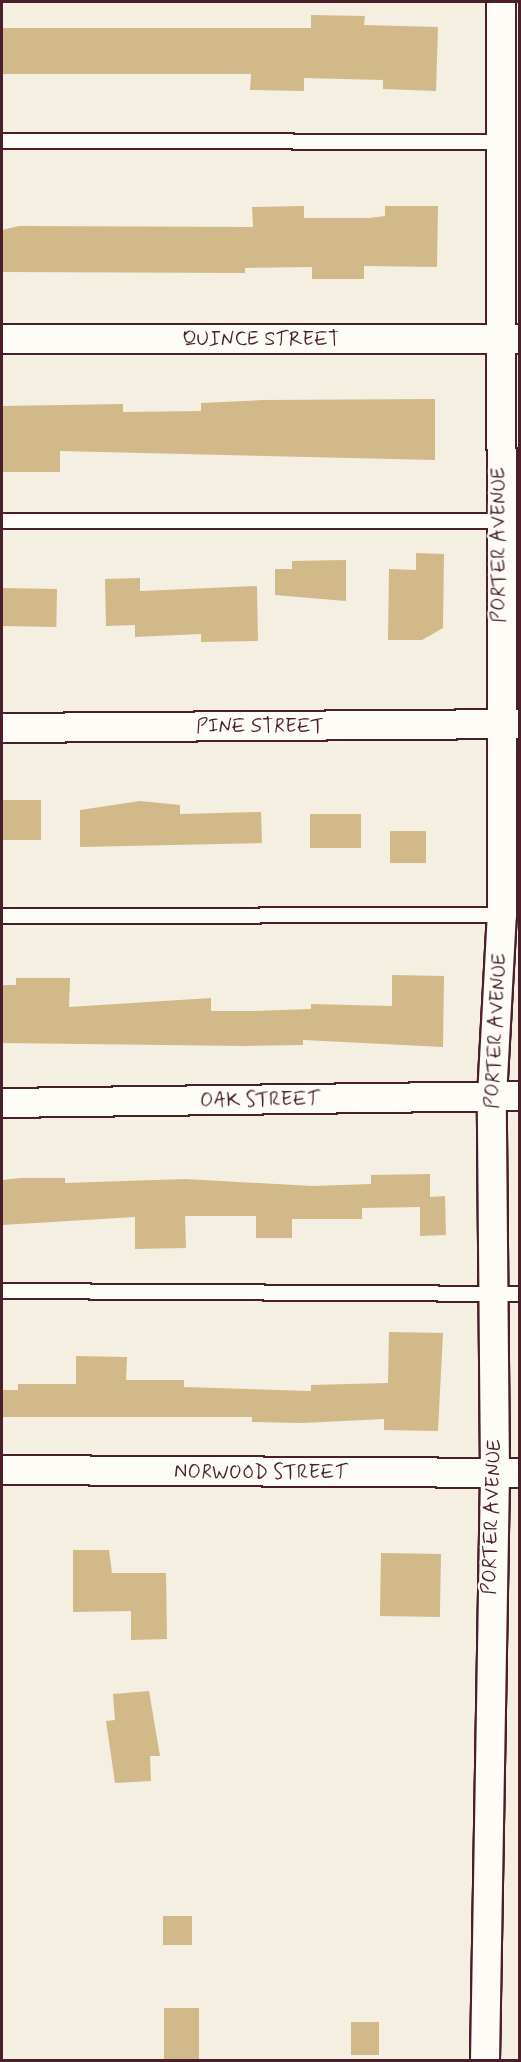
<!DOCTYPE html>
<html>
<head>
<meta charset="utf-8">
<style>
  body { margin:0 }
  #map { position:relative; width:521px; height:2062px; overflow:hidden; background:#f4efe1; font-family:Mynerve,sans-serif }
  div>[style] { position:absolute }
  .building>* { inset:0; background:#d2b989; transform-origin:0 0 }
  .roads { filter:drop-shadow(2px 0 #4a1f2b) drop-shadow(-2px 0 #4a1f2b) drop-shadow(0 2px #4a1f2b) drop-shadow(0 -2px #4a1f2b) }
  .lane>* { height:14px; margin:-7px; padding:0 7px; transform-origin:7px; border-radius:7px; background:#fdfcf7 }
  .street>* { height:28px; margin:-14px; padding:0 14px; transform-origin:14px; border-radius:14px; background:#fdfcf7 }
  span { translate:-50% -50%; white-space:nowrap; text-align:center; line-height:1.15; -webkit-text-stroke:4.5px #fdfcf7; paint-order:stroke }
  .street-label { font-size:20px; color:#4a1f2b }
  .frame { position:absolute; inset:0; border:3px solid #4a1f2b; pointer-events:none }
</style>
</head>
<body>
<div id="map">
  <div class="building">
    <i style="clip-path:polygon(311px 15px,365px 16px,364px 25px,438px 27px,436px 91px,383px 89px,383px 80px,304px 78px,304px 91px,250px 90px,251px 74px,2px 74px,2px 28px,311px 28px)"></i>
    <i style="clip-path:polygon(304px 206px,304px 218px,370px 218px,385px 216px,385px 206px,438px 206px,437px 267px,364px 266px,364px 279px,312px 279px,312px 267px,245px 268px,245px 273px,2px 272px,2px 230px,19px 226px,253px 227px,252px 207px)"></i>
    <i style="clip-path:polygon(435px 399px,435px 460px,60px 451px,60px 472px,2px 472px,2px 406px,123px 404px,123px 412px,201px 411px,201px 403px,264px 400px)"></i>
    <i style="clip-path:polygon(416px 553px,444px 554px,443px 628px,422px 640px,388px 640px,389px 569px,416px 570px)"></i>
    <i style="clip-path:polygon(346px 560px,346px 601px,275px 595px,275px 569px,292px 569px,292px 561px)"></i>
    <i style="clip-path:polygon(140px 578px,140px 591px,257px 586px,258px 641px,201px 642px,201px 634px,135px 637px,135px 625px,106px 626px,105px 579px)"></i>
    <i style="left:2px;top:588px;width:55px;height:38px;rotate:1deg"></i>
    <i style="left:2px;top:800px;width:39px;height:40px"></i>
    <i style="clip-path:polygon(140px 801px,180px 805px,180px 814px,261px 812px,262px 843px,80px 847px,80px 810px)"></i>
    <i style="left:310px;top:814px;width:51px;height:34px"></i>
    <i style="left:390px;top:831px;width:36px;height:32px"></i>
    <i style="clip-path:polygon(392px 975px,444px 976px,443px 1047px,303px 1040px,303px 1045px,245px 1046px,2px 1043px,2px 985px,16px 985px,16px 978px,70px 978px,69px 1007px,211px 998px,211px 1011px,254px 1011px,311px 1009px,311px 1004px,392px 1006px)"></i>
    <i style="clip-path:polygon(430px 1174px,430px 1197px,445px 1196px,446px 1235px,420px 1236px,420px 1207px,362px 1208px,362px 1219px,292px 1219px,292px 1238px,256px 1238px,256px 1216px,185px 1216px,186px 1248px,135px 1249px,135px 1217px,2px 1225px,2px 1180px,20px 1178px,65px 1178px,65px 1183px,185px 1179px,312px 1186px,371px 1184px,371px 1175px)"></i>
    <i style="clip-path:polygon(389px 1332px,443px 1333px,438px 1431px,384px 1430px,384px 1419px,302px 1423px,252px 1422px,252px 1417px,2px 1417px,2px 1390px,18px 1390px,18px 1384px,76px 1384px,76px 1356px,127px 1357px,126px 1380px,184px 1380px,184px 1387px,311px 1391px,311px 1385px,388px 1383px)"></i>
    <i style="clip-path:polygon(73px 1550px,109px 1550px,112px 1573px,166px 1573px,167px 1639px,131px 1640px,131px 1611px,73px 1612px)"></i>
    <i style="left:381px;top:1553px;width:60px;height:63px;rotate:1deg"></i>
    <i style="clip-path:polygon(149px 1691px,160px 1756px,150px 1756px,151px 1781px,115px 1783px,106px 1721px,115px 1720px,113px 1694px)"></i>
    <i style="left:192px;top:1916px;width:29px;height:29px;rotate:90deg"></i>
    <i style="left:164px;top:2008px;width:35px;height:53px"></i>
    <i style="left:379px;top:2022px;width:33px;height:28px;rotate:90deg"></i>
  </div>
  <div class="roads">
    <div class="lane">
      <i style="left:2px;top:141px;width:498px;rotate:0.1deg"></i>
      <i style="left:2px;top:521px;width:498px"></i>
      <i style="left:2px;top:916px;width:500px;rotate:-0.11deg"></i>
      <i style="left:2px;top:1291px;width:518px;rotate:0.33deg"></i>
    </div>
    <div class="street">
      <i style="left:2px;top:339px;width:518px"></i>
      <i style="left:2px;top:728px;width:518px;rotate:-0.44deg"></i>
      <i style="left:2px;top:1103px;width:518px;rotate:-0.77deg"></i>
      <i style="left:2px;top:1470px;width:518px;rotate:0.33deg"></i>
      <i style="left:485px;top:2060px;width:587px;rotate:-89.02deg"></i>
      <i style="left:495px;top:1473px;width:376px;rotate:-90.5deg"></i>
      <i style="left:492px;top:1097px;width:182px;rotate:-86.9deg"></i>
      <i style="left:502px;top:915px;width:913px;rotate:-90.06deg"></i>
    </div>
  </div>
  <div class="street-label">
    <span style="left:261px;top:339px">QUINCE STREET</span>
    <span style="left:499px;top:545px;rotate:-90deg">PORTER AVENUE</span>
    <span style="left:260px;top:726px">PINE STREET</span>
    <span style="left:496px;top:1031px;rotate:-87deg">PORTER AVENUE</span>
    <span style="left:260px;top:1100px;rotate:-1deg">OAK STREET</span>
    <span style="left:261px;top:1472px">NORWOOD STREET</span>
    <span style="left:492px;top:1517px;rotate:-88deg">PORTER AVENUE</span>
  </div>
  <div class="frame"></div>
</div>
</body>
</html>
